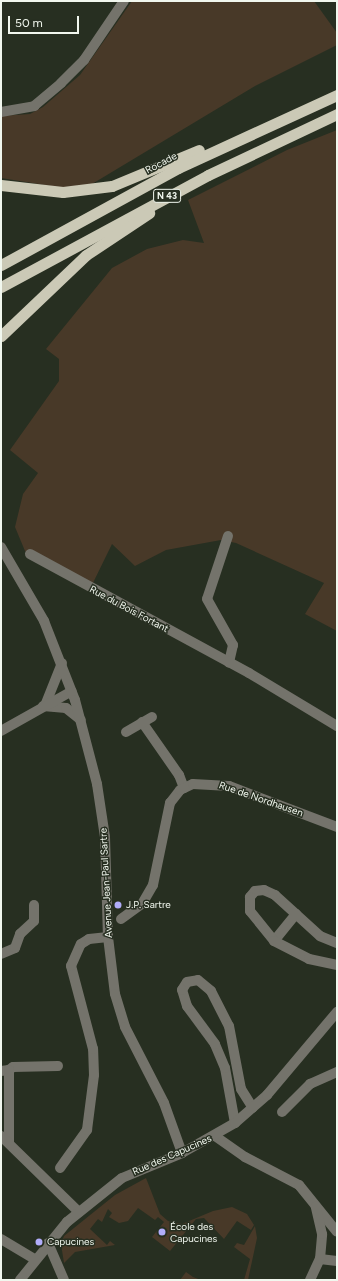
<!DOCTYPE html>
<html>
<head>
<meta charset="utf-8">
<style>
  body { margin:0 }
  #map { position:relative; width:338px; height:1281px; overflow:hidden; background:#272f21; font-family:Figtree,sans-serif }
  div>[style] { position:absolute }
  .green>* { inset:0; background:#483928 }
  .minor>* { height:10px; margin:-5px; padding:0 5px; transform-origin:5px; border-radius:5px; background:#74736b }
  .tertiary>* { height:10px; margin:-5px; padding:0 5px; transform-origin:5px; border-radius:5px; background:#74736b }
  .trunk>* { height:11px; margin:-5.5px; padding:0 5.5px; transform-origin:5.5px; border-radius:5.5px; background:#cbc9b6 }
  .dots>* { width:11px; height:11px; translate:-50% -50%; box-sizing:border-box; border:2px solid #272f21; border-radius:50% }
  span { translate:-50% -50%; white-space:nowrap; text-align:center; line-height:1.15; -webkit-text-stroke:3px #272f21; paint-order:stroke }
  .shield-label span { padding:1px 3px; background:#272f21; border:1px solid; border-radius:3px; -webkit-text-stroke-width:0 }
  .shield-label { font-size:9px; color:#f1f7ee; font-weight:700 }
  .street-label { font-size:10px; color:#f1f7ee }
  .poi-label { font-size:10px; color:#f1f7ee }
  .left { translate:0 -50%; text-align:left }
  .frame { position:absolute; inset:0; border:2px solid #f1f7ee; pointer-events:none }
  .scale { position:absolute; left:8px; top:16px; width:71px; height:18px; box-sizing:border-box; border:2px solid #f1f7ee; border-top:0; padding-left:5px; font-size:12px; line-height:14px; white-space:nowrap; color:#f1f7ee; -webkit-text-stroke:3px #272f21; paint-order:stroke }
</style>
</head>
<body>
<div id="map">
  <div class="green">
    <i style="clip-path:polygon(132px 1px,314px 1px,337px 33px,337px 45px,255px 86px,92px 184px,64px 188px,1px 178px,1px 116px,30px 114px,43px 107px,80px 75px)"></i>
    <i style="clip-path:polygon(337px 130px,337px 631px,305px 614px,324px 583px,236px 543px,221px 540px,166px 550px,135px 566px,112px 544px,90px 589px,25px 551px,15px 527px,23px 494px,38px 473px,10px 450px,59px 381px,59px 359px,46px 349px,112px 268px,147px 249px,183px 240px,204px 243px,188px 200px,287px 150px)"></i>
    <i style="clip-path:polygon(146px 1178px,160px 1214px,168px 1221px,182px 1224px,213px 1211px,232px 1207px,247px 1214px,254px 1225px,251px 1230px,237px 1221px,224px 1239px,204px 1218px,196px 1219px,170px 1251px,152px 1237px,164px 1222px,158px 1217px,155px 1220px,138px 1208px,128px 1221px,119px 1223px,109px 1217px,112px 1213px,108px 1209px,102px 1222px,98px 1219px,90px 1229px,107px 1245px,110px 1241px,115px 1245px,75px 1252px,64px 1263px,61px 1244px,64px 1236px,115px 1195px)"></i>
    <i style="clip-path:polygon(255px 1226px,257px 1238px,248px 1280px,244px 1280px,250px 1259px,234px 1247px,237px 1243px,244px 1245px)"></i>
    <i style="clip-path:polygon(186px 1272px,193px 1277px,201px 1280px,180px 1280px)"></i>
  </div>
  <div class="minor">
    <i style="left:1px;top:112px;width:34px;rotate:-10deg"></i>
    <i style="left:34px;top:106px;width:35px;rotate:-40deg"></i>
    <i style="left:61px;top:83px;width:33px;rotate:-45deg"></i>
    <i style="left:84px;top:60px;width:71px;rotate:-55.9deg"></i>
    <i style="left:228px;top:536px;width:66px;rotate:108.4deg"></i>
    <i style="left:207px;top:599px;width:53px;rotate:60.5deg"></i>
    <i style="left:233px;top:645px;width:18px;rotate:103deg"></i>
    <i style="left:30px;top:554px;width:249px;rotate:28.5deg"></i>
    <i style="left:249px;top:673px;width:103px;rotate:31.1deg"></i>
    <i style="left:46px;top:703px;width:43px;rotate:-68.2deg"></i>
    <i style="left:43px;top:706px;width:23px;rotate:5deg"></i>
    <i style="left:66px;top:708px;width:19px;rotate:39deg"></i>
    <i style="left:142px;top:722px;width:65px;rotate:55.1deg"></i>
    <i style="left:179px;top:775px;width:14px;rotate:69deg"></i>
    <i style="left:1px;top:731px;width:81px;rotate:-29.4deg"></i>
    <i style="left:126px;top:732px;width:30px;rotate:-30deg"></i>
    <i style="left:121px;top:919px;width:26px;rotate:-36deg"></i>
    <i style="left:142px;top:904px;width:22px;rotate:-60deg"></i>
    <i style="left:153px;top:885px;width:84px;rotate:-78.3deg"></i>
    <i style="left:170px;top:803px;width:16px;rotate:-52deg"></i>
    <i style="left:180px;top:790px;width:14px;rotate:-25deg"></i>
    <i style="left:193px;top:784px;width:36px;rotate:3deg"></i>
    <i style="left:229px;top:786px;width:116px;rotate:20.8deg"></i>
    <i style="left:274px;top:941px;width:35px;rotate:-51deg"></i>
    <i style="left:337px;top:943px;width:18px;rotate:-158deg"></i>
    <i style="left:320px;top:936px;width:61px;rotate:-137.7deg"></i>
    <i style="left:275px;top:895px;width:12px;rotate:-156deg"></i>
    <i style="left:264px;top:890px;width:9px;rotate:174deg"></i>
    <i style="left:255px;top:891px;width:8px;rotate:130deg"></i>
    <i style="left:250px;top:897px;width:14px;rotate:90deg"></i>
    <i style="left:250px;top:911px;width:38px;rotate:51deg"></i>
    <i style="left:274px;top:941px;width:39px;rotate:27deg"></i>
    <i style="left:309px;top:959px;width:29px;rotate:12deg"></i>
    <i style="left:1px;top:954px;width:15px;rotate:-23deg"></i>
    <i style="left:15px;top:948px;width:15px;rotate:-70deg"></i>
    <i style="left:20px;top:934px;width:19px;rotate:-43deg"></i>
    <i style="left:34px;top:921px;width:16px;rotate:-90deg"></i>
    <i style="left:9px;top:1070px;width:5px;rotate:-37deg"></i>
    <i style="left:13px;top:1067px;width:45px;rotate:-1.3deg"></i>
    <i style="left:1px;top:1071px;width:8px;rotate:-7deg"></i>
    <i style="left:9px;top:1070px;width:73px;rotate:90deg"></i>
    <i style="left:282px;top:1112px;width:40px;rotate:-45deg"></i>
    <i style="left:310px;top:1084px;width:30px;rotate:-24deg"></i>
    <i style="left:235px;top:1123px;width:56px;rotate:-100.3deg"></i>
    <i style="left:225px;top:1068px;width:26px;rotate:-113deg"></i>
    <i style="left:215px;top:1044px;width:47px;rotate:-126.4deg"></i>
    <i style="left:187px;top:1006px;width:17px;rotate:-107deg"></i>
    <i style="left:182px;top:990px;width:9px;rotate:-58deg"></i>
    <i style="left:187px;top:982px;width:11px;rotate:-10deg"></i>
    <i style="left:198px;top:980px;width:17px;rotate:40deg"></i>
    <i style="left:211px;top:991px;width:39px;rotate:63deg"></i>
    <i style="left:229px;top:1026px;width:64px;rotate:79.2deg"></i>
    <i style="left:241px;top:1089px;width:22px;rotate:58deg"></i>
    <i style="left:1px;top:1136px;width:109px;rotate:44.3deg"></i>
    <i style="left:215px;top:1136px;width:37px;rotate:35deg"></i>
    <i style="left:245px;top:1157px;width:61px;rotate:27.4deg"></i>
    <i style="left:299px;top:1185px;width:60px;rotate:51deg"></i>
    <i style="left:60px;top:1168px;width:47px;rotate:-54.6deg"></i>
    <i style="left:87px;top:1130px;width:55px;rotate:-82.7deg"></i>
    <i style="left:94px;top:1075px;width:26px;rotate:-92deg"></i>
    <i style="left:93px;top:1049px;width:86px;rotate:-104.8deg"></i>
    <i style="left:71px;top:966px;width:24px;rotate:-66deg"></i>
    <i style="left:81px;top:944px;width:9px;rotate:-32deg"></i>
    <i style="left:89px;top:939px;width:19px;rotate:-6deg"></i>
    <i style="left:1px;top:1239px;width:39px;rotate:31deg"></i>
    <i style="left:48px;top:1243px;width:40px;rotate:66.6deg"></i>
    <i style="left:320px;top:1259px;width:17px;rotate:7deg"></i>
    <i style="left:310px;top:1280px;width:23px;rotate:-65deg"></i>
    <i style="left:320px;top:1259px;width:25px;rotate:-85deg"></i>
    <i style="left:322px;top:1234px;width:28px;rotate:-103deg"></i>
  </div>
  <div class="tertiary">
    <i style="left:1px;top:547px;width:86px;rotate:59.8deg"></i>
    <i style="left:44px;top:621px;width:85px;rotate:68.6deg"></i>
    <i style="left:75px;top:700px;width:87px;rotate:75.3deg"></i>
    <i style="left:97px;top:784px;width:54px;rotate:81.4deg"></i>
    <i style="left:105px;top:837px;width:100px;rotate:88.3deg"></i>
    <i style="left:108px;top:937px;width:57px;rotate:83deg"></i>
    <i style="left:115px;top:994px;width:34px;rotate:73deg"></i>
    <i style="left:125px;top:1027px;width:85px;rotate:62.8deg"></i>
    <i style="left:164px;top:1103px;width:53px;rotate:70.2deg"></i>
    <i style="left:20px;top:1280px;width:75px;rotate:-51deg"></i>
    <i style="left:67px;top:1222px;width:70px;rotate:-38.7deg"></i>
    <i style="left:122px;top:1178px;width:65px;rotate:-22.6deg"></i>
    <i style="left:182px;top:1153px;width:61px;rotate:-29.5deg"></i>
    <i style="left:235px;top:1123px;width:43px;rotate:-41.2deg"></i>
    <i style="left:267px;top:1095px;width:109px;rotate:-49.9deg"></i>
  </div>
  <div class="trunk">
    <i style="left:1px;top:185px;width:62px;rotate:6.4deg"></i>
    <i style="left:63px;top:192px;width:49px;rotate:-7deg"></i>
    <i style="left:112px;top:186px;width:94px;rotate:-22.5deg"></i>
    <i style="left:1px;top:265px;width:202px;rotate:-28.7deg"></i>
    <i style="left:178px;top:168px;width:175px;rotate:-24.7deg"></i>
    <i style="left:1px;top:287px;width:235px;rotate:-28.4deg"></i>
    <i style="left:208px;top:175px;width:143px;rotate:-25.3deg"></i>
    <i style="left:1px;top:336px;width:117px;rotate:-43.6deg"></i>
    <i style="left:86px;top:255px;width:76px;rotate:-33.7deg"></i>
  </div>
  <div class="dots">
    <i style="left:118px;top:905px;background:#b1adfa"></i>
    <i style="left:162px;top:1232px;background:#b1adfa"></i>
    <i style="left:39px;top:1242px;background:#b1adfa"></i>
  </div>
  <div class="shield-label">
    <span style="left:167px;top:196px">N 43</span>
  </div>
  <div class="street-label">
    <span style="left:161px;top:163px;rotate:-28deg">Rocade</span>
    <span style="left:129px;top:609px;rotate:28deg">Rue du Bois Fortant</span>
    <span style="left:261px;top:799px;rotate:19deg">Rue de Nordhausen</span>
    <span style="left:106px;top:883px;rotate:-93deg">Avenue Jean-Paul Sartre</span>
    <span style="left:172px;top:1155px;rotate:-24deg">Rue des Capucines</span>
  </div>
  <div class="poi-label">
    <span class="left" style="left:126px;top:905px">J.P. Sartre</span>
    <span class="left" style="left:170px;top:1232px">École des<br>Capucines</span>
    <span class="left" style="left:47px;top:1242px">Capucines</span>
  </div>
  <div class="frame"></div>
  <div class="scale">50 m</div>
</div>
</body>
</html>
